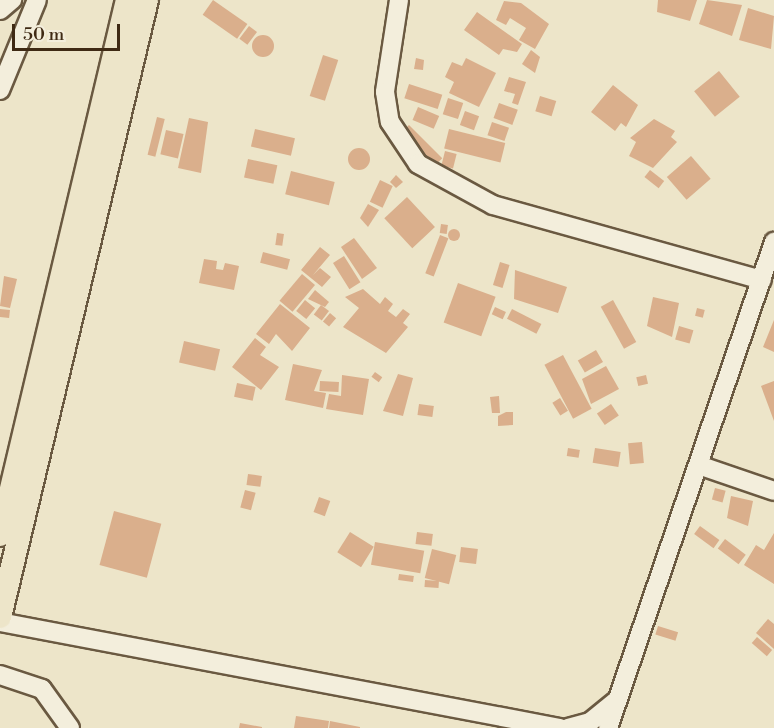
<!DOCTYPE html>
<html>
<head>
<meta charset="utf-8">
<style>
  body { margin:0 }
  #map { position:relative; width:774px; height:728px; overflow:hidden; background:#ede5c9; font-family:"Libre Bodoni",serif }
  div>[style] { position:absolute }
  .building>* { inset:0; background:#daaf8c; transform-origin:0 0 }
  .round { border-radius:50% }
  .roads { filter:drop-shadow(2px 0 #6a5941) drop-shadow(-2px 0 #6a5941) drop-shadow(0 2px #6a5941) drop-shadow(0 -2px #6a5941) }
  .minor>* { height:18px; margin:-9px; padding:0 9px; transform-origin:9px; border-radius:9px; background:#f3eedc }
  .major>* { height:22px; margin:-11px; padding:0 11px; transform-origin:11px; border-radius:11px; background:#ede5c9 }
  span { translate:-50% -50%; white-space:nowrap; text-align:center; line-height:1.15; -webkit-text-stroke:4.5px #f3eedc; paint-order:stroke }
  .scale { position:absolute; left:12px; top:24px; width:108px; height:27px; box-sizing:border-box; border:3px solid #3f2a14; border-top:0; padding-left:8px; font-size:18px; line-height:21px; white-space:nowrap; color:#3f2a14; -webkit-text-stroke:4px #f3eedc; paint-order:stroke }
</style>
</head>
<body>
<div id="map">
  <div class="building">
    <i style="left:213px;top:0;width:42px;height:18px;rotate:35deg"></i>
    <i style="clip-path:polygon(658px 0,697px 0,690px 21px,657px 12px)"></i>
    <i style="clip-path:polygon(707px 0,742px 5px,732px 36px,699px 24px)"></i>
    <i style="clip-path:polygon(504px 1px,521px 3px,549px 24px,535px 49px,519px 40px,526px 28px,510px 18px,506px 25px,496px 20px)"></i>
    <i style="clip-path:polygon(748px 8px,774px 16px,771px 49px,739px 40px)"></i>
    <i style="clip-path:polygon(477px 12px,522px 44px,517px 52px,503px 49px,499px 55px,464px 30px)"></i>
    <i style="left:249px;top:26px;width:10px;height:16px;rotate:37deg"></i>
    <i class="round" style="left:252px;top:35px;width:22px;height:22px"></i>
    <i style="clip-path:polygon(531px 50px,540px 57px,535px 73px,522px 64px)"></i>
    <i style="left:323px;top:55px;width:16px;height:43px;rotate:18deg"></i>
    <i style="clip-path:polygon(416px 58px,424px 60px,423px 70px,414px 69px)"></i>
    <i style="clip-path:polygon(466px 58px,496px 73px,479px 107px,449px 93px,454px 82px,445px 77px,452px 62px,462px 66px)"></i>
    <i style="left:719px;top:71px;width:33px;height:32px;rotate:51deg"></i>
    <i style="clip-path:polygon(509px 77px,526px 82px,518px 105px,512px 103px,515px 94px,504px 91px)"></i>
    <i style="left:409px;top:84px;width:35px;height:15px;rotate:18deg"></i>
    <i style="clip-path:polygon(613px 85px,638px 105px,626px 127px,621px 123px,615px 131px,591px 112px)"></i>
    <i style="left:540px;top:96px;width:17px;height:16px;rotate:17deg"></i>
    <i style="left:448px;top:98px;width:16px;height:17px;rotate:18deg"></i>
    <i style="left:499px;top:103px;width:20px;height:16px;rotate:20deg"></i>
    <i style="left:418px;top:107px;width:23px;height:14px;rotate:23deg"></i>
    <i style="left:465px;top:111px;width:15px;height:15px;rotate:20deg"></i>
    <i style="left:157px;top:117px;width:8px;height:39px;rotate:14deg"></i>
    <i style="clip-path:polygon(189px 118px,208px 122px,201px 173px,178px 168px)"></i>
    <i style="clip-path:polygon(654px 119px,675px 131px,671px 137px,677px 142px,653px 168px,629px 156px,636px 142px,630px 138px)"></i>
    <i style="left:492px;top:122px;width:18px;height:14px;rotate:19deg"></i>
    <i style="left:409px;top:125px;width:47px;height:11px;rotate:45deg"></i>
    <i style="left:255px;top:129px;width:41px;height:18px;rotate:13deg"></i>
    <i style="left:449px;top:129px;width:58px;height:20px;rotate:14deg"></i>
    <i style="left:166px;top:130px;width:18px;height:25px;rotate:13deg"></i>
    <i class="round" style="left:348px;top:148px;width:22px;height:22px"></i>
    <i style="left:445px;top:151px;width:12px;height:15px;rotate:14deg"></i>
    <i style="left:691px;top:156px;width:30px;height:32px;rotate:49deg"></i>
    <i style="left:248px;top:159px;width:30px;height:19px;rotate:12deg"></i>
    <i style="left:650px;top:170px;width:18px;height:9px;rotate:38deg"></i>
    <i style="left:291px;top:171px;width:45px;height:24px;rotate:14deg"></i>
    <i style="clip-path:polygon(396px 175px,403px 182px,396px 188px,390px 182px)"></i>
    <i style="left:380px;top:180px;width:14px;height:24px;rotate:25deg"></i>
    <i style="left:407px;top:197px;width:41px;height:31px;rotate:47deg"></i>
    <i style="clip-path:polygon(368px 204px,379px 210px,368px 227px,360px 218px)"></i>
    <i style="left:441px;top:224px;width:7px;height:9px;rotate:8deg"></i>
    <i class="round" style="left:448px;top:229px;width:12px;height:12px"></i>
    <i style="left:277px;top:233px;width:7px;height:12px;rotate:8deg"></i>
    <i style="left:440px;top:235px;width:9px;height:41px;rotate:21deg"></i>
    <i style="clip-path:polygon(354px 238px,377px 268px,362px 279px,341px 247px)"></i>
    <i style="clip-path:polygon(320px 247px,330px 255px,313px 275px,320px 268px,331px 277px,322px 287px,301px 270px)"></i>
    <i style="left:263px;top:252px;width:28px;height:11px;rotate:15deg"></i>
    <i style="left:344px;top:256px;width:31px;height:13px;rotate:58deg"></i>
    <i style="clip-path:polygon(204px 259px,217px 261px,216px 269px,223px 270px,225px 263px,239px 266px,234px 290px,199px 283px)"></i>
    <i style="left:500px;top:262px;width:10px;height:24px;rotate:17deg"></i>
    <i style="clip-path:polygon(515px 270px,567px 287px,558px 313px,514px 299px)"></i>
    <i style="left:302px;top:274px;width:17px;height:35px;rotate:40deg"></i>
    <i style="clip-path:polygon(4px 276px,17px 279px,10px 308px,0 306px)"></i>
    <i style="left:458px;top:283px;width:40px;height:42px;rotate:20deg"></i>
    <i style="clip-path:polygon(363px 289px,380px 304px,385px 297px,393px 304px,388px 311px,396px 317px,403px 309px,410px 314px,403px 323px,408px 327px,386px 353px,343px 327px,359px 308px,345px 297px)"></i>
    <i style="clip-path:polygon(315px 290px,329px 302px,325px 307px,308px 299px)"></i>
    <i style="clip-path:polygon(653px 297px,679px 303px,672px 337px,647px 326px)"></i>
    <i style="left:305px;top:300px;width:13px;height:14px;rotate:39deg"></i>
    <i style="left:613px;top:300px;width:48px;height:14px;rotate:61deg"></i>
    <i style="clip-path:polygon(280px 304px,310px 328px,292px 351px,276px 334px,269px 344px,256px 334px)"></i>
    <i style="left:321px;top:305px;width:10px;height:12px;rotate:37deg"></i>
    <i style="left:495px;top:307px;width:12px;height:8px;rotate:24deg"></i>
    <i style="left:697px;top:308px;width:8px;height:8px;rotate:14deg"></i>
    <i style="left:0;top:309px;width:10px;height:8px;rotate:6deg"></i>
    <i style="left:512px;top:309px;width:33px;height:11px;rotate:27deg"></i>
    <i style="left:330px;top:313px;width:8px;height:11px;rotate:40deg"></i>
    <i style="clip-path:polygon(774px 320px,774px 352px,763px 347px)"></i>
    <i style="left:679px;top:326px;width:15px;height:14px;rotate:16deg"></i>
    <i style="clip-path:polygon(255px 338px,266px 347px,260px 355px,279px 367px,261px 390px,232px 367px)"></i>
    <i style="left:184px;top:341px;width:37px;height:22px;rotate:13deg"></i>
    <i style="left:596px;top:350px;width:14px;height:21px;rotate:60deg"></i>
    <i style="left:563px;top:355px;width:61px;height:21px;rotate:62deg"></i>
    <i style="clip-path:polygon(293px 364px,322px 370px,314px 391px,326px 393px,323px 408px,285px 400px)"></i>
    <i style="clip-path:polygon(606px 366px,619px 389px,591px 404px,582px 379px)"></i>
    <i style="left:375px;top:372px;width:9px;height:6px;rotate:36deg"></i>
    <i style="clip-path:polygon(398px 374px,413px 378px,403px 416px,383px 411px)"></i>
    <i style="clip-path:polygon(342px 375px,369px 379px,363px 415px,326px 409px,329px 394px,341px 396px)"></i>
    <i style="left:646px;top:375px;width:9px;height:10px;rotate:77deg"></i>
    <i style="left:320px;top:381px;width:19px;height:10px;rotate:3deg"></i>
    <i style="clip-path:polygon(774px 381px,774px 421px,761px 386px)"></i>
    <i style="left:237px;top:383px;width:19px;height:14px;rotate:12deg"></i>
    <i style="clip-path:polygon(499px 396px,500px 413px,492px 413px,490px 397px)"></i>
    <i style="left:560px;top:398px;width:15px;height:9px;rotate:58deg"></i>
    <i style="left:419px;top:404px;width:15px;height:11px;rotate:8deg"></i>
    <i style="left:611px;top:404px;width:14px;height:17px;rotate:56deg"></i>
    <i style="clip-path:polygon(506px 412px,513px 412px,513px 425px,498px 426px,498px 416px)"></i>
    <i style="left:642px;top:442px;width:21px;height:14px;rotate:85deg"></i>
    <i style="left:568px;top:448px;width:12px;height:8px;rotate:9deg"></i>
    <i style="left:595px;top:448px;width:26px;height:15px;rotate:9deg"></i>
    <i style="left:248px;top:474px;width:14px;height:11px;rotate:8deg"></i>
    <i style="left:715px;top:488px;width:11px;height:12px;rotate:15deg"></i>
    <i style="left:245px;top:490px;width:11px;height:18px;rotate:15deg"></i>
    <i style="clip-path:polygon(731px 496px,753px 501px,748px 526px,727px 518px)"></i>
    <i style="left:319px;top:497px;width:12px;height:16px;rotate:20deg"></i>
    <i style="left:114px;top:511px;width:49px;height:56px;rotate:15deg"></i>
    <i style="left:700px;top:526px;width:24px;height:10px;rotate:36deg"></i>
    <i style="left:350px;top:532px;width:28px;height:24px;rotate:32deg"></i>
    <i style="left:417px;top:532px;width:16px;height:12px;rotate:7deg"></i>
    <i style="clip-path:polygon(774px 533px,774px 584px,744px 565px,756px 545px,764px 550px)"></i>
    <i style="left:725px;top:539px;width:26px;height:12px;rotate:37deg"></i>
    <i style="left:375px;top:542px;width:50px;height:23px;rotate:10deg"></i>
    <i style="left:461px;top:547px;width:17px;height:15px;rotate:7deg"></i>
    <i style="left:432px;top:549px;width:25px;height:30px;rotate:14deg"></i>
    <i style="left:399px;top:574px;width:15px;height:6px;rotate:8deg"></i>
    <i style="left:425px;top:580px;width:14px;height:7px;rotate:4deg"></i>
    <i style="clip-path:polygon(768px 619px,774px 624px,774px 649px,756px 633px)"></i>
    <i style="left:658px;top:626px;width:21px;height:9px;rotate:17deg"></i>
    <i style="left:757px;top:637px;width:20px;height:8px;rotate:41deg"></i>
    <i style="clip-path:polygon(296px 716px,329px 721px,328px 728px,294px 728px)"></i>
    <i style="clip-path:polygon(330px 721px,360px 727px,360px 728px,329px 728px)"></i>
    <i style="clip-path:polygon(240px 723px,262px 727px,262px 728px,239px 728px)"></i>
  </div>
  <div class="roads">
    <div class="minor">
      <i style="left:399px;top:0;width:93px;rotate:98.7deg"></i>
      <i style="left:385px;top:92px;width:30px;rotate:81deg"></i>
      <i style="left:390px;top:122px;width:50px;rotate:56.3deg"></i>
      <i style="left:418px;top:164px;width:85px;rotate:28.7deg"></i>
      <i style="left:493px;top:205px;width:279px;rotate:15.6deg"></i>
      <i style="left:0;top:10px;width:16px;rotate:-40deg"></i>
      <i style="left:0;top:90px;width:97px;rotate:-67.7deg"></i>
      <i style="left:701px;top:466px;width:77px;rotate:18.9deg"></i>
      <i style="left:0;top:622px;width:570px;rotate:10.72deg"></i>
      <i style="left:0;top:675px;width:44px;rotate:18.4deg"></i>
      <i style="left:42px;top:689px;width:48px;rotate:54.3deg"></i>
      <i style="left:568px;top:728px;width:23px;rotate:-15deg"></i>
      <i style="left:590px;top:722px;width:32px;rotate:-39deg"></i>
      <i style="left:608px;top:728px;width:514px;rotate:-71.14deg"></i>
    </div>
    <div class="major">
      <i style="left:0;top:535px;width:550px;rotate:-76.65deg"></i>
      <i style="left:0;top:617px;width:634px;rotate:-76.6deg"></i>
    </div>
  </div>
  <div class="scale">50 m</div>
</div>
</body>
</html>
